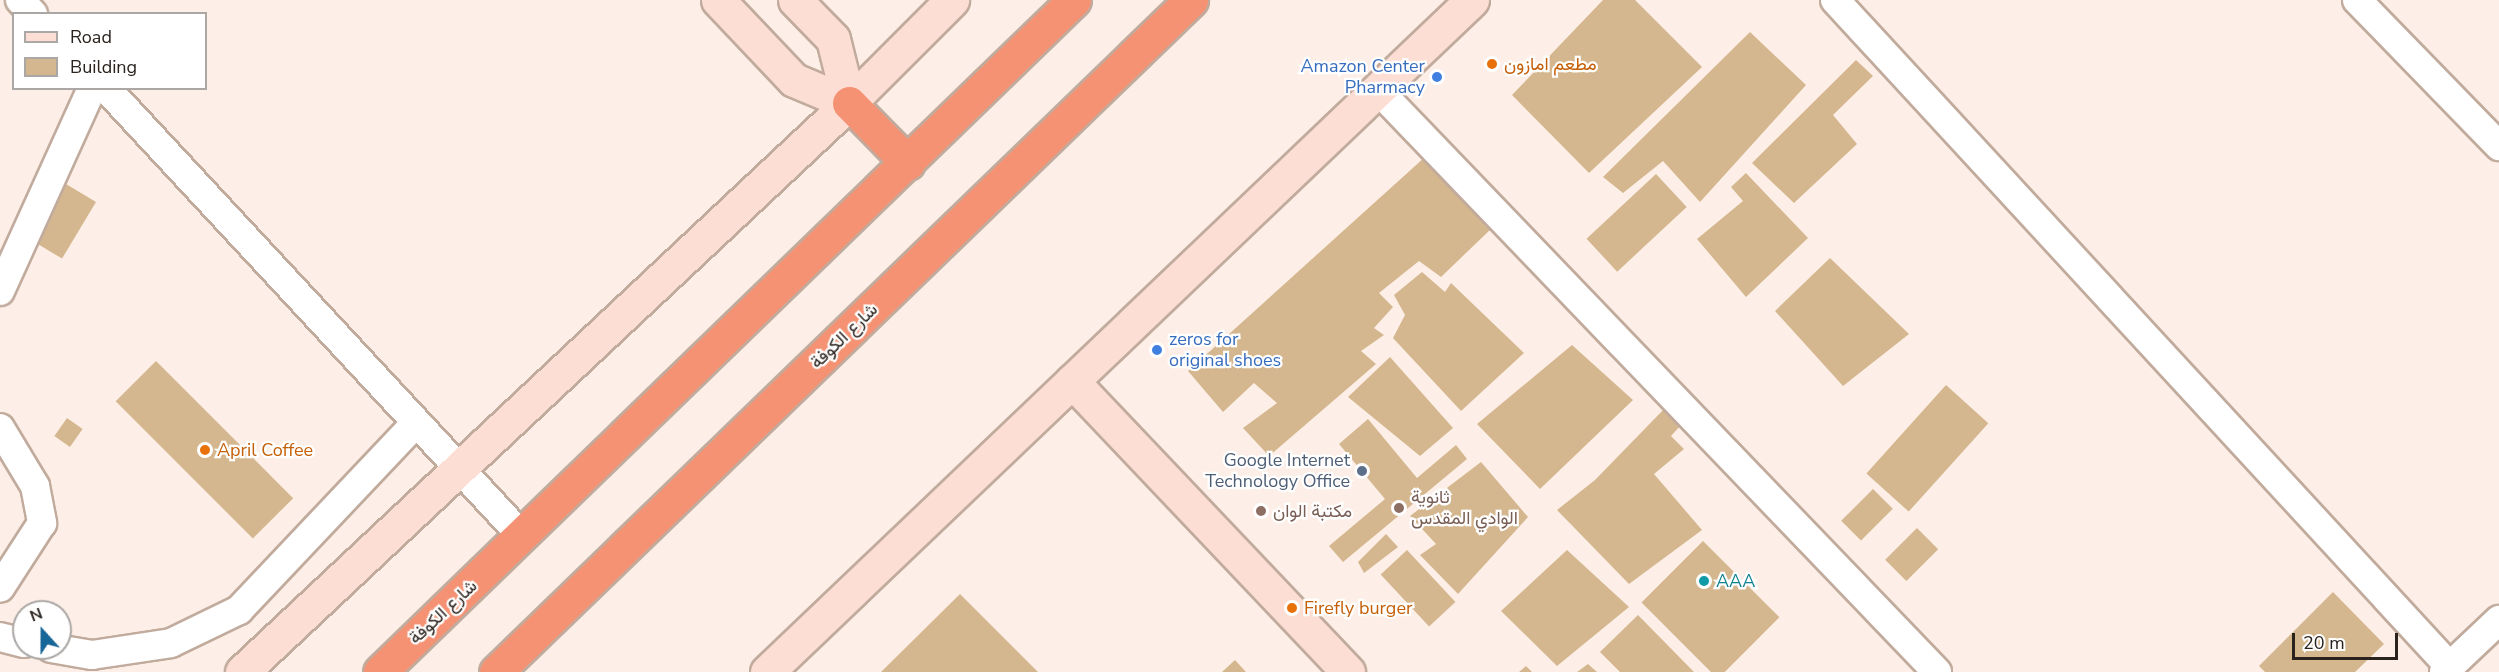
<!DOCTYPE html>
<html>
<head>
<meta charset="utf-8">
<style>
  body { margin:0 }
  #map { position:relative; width:2499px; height:672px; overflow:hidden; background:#fdefe7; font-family:"Nunito Sans",Vazirmatn,sans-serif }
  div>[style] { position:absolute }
  .building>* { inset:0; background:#d4b78e; transform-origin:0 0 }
  .roads { filter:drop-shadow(2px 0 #c1ab9d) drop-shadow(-2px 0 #c1ab9d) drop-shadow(0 2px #c1ab9d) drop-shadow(0 -2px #c1ab9d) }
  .street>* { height:28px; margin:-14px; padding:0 14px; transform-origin:14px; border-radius:14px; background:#fff }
  .secondary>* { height:33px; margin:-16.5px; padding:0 16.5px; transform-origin:16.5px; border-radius:16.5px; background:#fcded5 }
  .highway>* { height:33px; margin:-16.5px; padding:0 16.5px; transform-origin:16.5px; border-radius:16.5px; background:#f59274 }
  .dots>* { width:16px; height:16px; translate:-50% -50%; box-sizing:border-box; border:3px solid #fff; border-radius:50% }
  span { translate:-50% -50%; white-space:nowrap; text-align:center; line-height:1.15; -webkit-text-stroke:4.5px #fff; paint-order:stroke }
  .food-label { font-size:18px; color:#c56008 }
  .left { translate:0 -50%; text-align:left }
  .shop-label { font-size:18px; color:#366cbe }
  .right { translate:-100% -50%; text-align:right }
  .street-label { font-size:18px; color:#2a221d }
  .service-label { font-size:18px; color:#4e5e75 }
  .education-label { font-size:18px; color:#785e54 }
  .culture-label { font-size:18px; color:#0d838f }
  .legend { position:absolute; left:12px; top:12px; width:195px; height:78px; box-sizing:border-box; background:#fff; border:2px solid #aaa7a5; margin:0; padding:8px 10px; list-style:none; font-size:18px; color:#2a221d }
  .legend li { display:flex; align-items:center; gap:12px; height:30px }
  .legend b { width:30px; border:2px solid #aaa7a5 }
  .north { position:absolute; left:12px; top:600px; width:60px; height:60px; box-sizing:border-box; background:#fff; border:2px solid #aaa7a5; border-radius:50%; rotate:339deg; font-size:16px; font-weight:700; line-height:24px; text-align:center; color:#2a221d }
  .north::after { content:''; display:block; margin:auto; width:21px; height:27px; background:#176698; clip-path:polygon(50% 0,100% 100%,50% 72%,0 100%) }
  .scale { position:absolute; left:2292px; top:633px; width:106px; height:27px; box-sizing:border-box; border:3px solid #2a221d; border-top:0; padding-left:8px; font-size:18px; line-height:21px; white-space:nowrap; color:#2a221d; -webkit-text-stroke:4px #fff; paint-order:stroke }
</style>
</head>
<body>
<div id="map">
  <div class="building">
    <i style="clip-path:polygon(1603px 0,1635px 0,1702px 67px,1589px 173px,1512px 95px)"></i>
    <i style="clip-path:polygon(1750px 32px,1806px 85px,1700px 202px,1663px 161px,1623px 193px,1603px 177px)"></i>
    <i style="clip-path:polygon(1856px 60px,1873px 76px,1833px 115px,1857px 144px,1794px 203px,1752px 163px)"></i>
    <i style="clip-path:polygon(1425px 157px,1492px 228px,1441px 277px,1419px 261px,1379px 293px,1393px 307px,1374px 328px,1384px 335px,1361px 351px,1376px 364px,1269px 456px,1243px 428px,1277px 403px,1254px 383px,1223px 412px,1188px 371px)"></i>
    <i style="clip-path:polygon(1746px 173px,1808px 238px,1746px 297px,1697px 239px,1743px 201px,1731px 187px)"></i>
    <i style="left:1656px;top:174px;width:45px;height:95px;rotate:47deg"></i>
    <i style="left:66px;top:184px;width:35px;height:66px;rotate:31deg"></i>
    <i style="clip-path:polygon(1830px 258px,1909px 334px,1843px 386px,1775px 311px)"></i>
    <i style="clip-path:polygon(1422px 272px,1445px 292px,1451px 283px,1524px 353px,1461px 411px,1393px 338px,1405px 315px,1394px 295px)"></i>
    <i style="clip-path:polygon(1572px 345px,1633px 400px,1540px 489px,1477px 424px)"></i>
    <i style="clip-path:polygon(1390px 357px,1453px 428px,1420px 456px,1348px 397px)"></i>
    <i style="left:156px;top:361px;width:194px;height:57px;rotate:45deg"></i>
    <i style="left:1946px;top:385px;width:57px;height:119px;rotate:42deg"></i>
    <i style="clip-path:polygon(1666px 407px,1682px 424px,1671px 436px,1684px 449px,1654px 474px,1702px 530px,1629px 584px,1557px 510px,1595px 480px)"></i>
    <i style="left:67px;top:418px;width:19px;height:22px;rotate:35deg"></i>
    <i style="clip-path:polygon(1368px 419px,1417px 478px,1456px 445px,1467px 459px,1343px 562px,1329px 546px,1385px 499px,1339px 444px)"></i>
    <i style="clip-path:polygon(1481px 462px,1528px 517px,1458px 594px,1420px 555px,1436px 544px,1410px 516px)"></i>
    <i style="left:1873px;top:489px;width:28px;height:45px;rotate:45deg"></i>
    <i style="left:1917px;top:528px;width:30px;height:45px;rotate:45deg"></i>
    <i style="clip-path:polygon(1386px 534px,1398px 547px,1364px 573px,1358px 562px)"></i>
    <i style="left:1703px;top:541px;width:108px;height:87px;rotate:45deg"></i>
    <i style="left:1407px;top:550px;width:71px;height:36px;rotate:47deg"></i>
    <i style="clip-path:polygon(1567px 550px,1629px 607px,1557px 666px,1501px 611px)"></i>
    <i style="clip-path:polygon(2333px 592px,2384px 644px,2355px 672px,2265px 672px,2259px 666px)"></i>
    <i style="clip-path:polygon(960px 594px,1038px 672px,881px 672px)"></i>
    <i style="clip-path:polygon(1638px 615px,1694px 672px,1620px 672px,1600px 652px)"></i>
    <i style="clip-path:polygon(1235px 660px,1246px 672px,1222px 672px)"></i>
    <i style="clip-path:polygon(1588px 664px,1597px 672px,1577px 672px)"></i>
    <i style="clip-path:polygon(1526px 666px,1532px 672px,1519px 672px)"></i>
  </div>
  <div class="roads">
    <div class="street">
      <i style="left:20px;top:0;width:19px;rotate:47deg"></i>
      <i style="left:1835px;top:0;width:907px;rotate:47.32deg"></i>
      <i style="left:2357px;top:0;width:204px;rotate:45.8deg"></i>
      <i style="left:106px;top:88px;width:613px;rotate:47.12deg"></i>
      <i style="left:1378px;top:90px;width:807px;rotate:46.15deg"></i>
      <i style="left:0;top:291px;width:223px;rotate:-65.6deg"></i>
      <i style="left:0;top:428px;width:68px;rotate:58.9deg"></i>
      <i style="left:35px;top:486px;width:38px;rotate:79deg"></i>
      <i style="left:42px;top:523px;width:77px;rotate:122.9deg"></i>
      <i style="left:0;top:637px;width:25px;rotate:14deg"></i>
      <i style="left:51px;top:648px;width:42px;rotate:9.7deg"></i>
      <i style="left:92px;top:655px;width:80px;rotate:-8.6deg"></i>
      <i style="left:171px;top:643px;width:76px;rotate:-25.9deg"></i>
      <i style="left:239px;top:610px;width:257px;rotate:-46.6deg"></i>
      <i style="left:2444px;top:672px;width:76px;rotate:-43.4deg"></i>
    </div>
    <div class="secondary">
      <i style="left:718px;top:0;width:110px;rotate:46.5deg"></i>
      <i style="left:794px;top:80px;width:60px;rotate:22.7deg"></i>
      <i style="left:795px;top:0;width:54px;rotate:45.7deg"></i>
      <i style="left:833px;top:39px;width:66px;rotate:76deg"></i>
      <i style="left:1072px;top:381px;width:401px;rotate:46.5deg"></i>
      <i style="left:242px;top:672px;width:832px;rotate:-43.15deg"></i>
      <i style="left:849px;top:103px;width:146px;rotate:-45deg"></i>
      <i style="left:767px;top:672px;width:974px;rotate:-43.63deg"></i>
    </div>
    <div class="highway">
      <i style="left:849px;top:103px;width:84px;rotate:45.5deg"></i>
      <i style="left:380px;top:672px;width:966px;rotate:-44.08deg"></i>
      <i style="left:496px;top:672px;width:967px;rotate:-44.04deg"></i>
    </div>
  </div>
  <div class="dots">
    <i style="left:1492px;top:64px;background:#e8710a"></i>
    <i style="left:1437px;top:77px;background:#3f7fe0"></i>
    <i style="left:1157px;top:350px;background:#3f7fe0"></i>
    <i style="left:205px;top:450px;background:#e8710a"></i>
    <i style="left:1362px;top:471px;background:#5c6f8a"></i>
    <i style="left:1399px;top:508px;background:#8d6e63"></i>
    <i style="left:1261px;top:511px;background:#8d6e63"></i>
    <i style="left:1704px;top:581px;background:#0f9aa8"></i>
    <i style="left:1292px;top:608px;background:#e8710a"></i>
  </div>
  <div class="food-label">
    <span class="left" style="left:1504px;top:64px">مطعم امازون</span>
    <span class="left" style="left:217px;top:450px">April Coffee</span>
    <span class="left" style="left:1304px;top:608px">Firefly burger</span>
  </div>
  <div class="shop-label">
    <span class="right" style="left:1425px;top:77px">Amazon Center<br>Pharmacy</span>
    <span class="left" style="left:1169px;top:350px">zeros for<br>original shoes</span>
  </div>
  <div class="street-label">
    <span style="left:844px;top:336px;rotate:-44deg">شارع الكوفة</span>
    <span style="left:443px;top:612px;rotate:-43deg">شارع الكوفة</span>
  </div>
  <div class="service-label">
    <span class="right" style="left:1350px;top:471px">Google Internet<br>Technology Office</span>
  </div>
  <div class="education-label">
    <span class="left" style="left:1411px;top:508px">ثانوية<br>الوادي المقدس</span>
    <span class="left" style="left:1273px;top:511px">مكتبة الوان</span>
  </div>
  <div class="culture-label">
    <span class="left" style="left:1716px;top:581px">AAA</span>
  </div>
  <ul class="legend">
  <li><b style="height:8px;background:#fcded5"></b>Road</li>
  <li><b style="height:16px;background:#d4b78e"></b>Building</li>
  </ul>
  <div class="north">N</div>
  <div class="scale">20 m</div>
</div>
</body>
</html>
